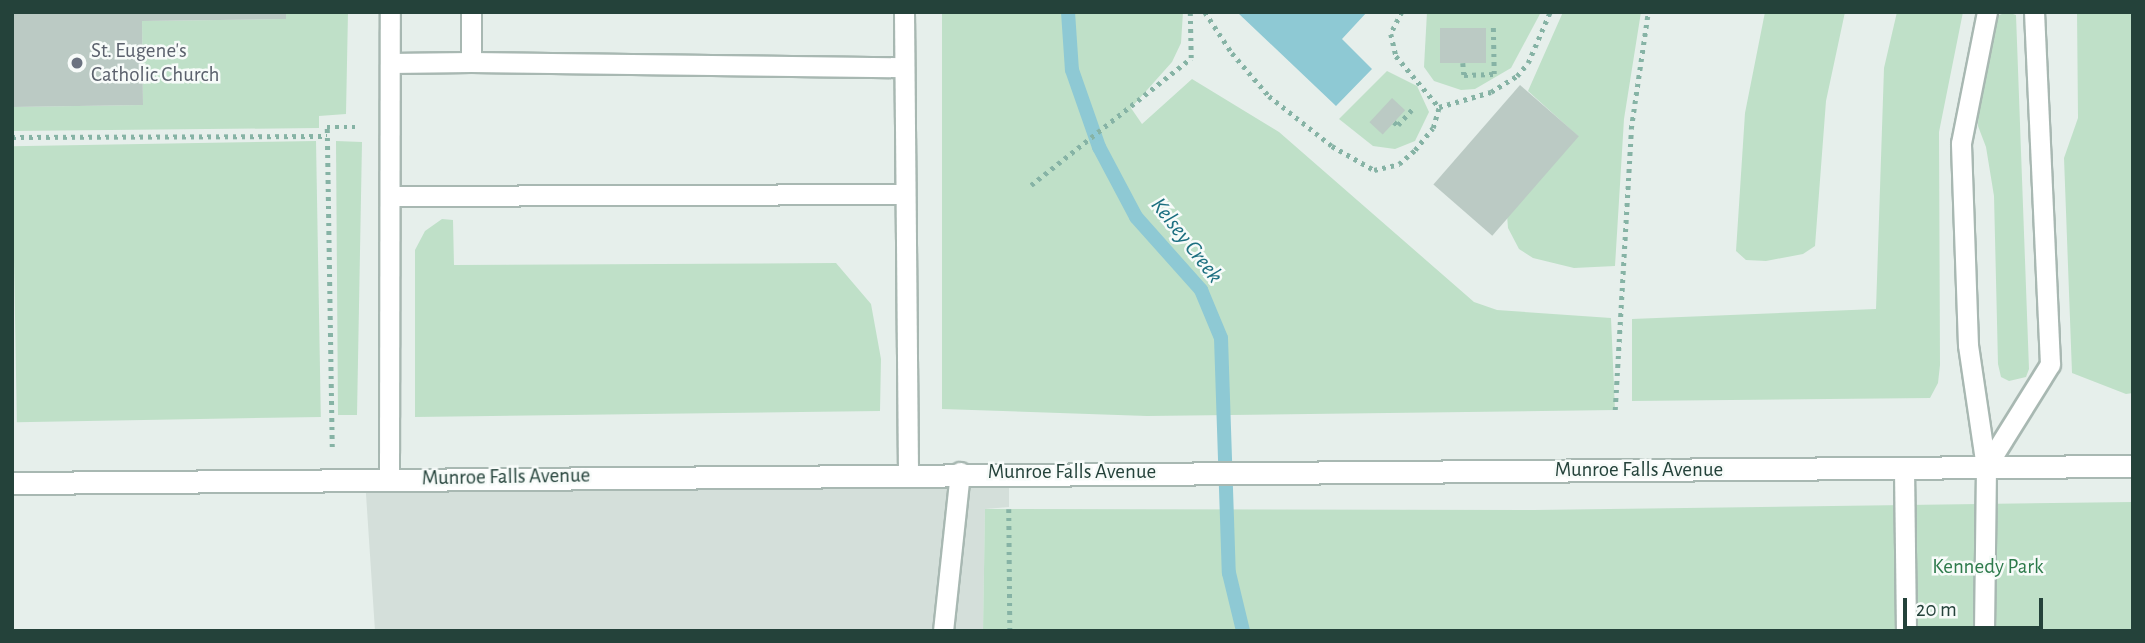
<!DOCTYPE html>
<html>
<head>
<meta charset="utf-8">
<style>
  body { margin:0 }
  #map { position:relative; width:2145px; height:643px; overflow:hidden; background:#e6efeb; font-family:"Alegreya Sans",sans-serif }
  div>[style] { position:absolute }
  .built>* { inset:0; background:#d4dfda }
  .green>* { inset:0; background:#bfe0c8; transform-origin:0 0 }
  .water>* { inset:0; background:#8ec9d4 }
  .stream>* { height:14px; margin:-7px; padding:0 7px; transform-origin:7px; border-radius:7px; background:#8ec9d4 }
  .building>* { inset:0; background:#bbcac4; transform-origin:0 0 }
  .path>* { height:4.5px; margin-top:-2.25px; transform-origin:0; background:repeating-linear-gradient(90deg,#86b3a5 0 3.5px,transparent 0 8.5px) }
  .roads { filter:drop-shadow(2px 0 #a8b8b2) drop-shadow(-2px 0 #a8b8b2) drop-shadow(0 2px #a8b8b2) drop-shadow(0 -2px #a8b8b2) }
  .service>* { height:19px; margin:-9.5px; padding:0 9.5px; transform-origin:9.5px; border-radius:9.5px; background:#fff }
  .tertiary>* { height:21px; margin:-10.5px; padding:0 10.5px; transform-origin:10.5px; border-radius:10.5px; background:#fff }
  .dots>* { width:19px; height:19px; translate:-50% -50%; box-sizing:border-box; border:4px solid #f7fbf9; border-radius:50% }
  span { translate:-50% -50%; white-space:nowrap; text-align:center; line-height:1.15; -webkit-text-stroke:5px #f7fbf9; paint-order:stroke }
  .worship-label { font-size:21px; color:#5b616d }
  .left { translate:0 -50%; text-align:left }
  .street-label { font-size:21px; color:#24423a }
  .park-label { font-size:21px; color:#2d7a4b }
  .water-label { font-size:23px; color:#1c6f80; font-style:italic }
  .frame { position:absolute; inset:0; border:14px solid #24423a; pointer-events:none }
  .scale { position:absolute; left:1903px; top:598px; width:140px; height:32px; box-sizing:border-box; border:4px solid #24423a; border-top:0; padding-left:9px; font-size:21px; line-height:24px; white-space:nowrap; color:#24423a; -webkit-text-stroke:5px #f7fbf9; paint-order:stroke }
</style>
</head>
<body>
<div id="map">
  <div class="built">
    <i style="clip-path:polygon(1009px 472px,1009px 507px,985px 509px,983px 631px,375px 631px,365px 479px)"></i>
  </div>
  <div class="green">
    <i style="clip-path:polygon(286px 12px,348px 12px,346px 114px,319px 116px,319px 128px,12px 131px,12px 107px,143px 105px,142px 21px,285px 19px)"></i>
    <i style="clip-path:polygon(942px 12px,1183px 12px,1181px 43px,1172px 62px,1131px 108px,1142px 124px,1192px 79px,1279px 132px,1474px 302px,1497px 310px,1611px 318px,1615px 410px,1147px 416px,942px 409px)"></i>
    <i style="clip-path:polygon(1427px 12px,1541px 12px,1511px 68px,1475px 89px,1461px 90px,1434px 81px,1424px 67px)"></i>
    <i style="clip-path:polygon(1563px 12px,1641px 12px,1624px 119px,1615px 266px,1574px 268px,1533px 258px,1519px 249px,1508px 228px,1507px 215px,1578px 136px,1528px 91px)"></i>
    <i style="clip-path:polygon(1765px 12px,1845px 12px,1826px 101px,1815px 246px,1803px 254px,1766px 261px,1746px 260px,1736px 251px,1745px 113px)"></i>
    <i style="clip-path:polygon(1897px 12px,1963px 12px,1939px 132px,1940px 365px,1938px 383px,1930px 398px,1632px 401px,1632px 319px,1876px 309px,1884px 68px)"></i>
    <i style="clip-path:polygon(2007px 12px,2016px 15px,2029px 369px,2026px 377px,2009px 381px,2001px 377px,1998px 364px,1994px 196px,1986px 147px,1978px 126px,1979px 92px,1991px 35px,1997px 16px)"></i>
    <i style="clip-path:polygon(2077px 12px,2133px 12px,2133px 393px,2126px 394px,2072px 373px,2064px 158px,2078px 118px)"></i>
    <i style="clip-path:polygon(1387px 71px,1417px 86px,1429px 112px,1415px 141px,1395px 149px,1373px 146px,1339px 119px)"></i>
    <i style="left:316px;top:141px;width:276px;height:304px;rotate:89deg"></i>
    <i style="clip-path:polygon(336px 141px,362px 142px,357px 415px,338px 415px)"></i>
    <i style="clip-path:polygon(442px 219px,453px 220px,454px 265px,836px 263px,871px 304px,881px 359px,880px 411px,415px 417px,415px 250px,425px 231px)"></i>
    <i style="clip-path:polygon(2133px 502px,2133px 631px,983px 631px,985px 509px,1534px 510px)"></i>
  </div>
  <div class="water">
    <i style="clip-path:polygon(1367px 12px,1342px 39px,1372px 69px,1336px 106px,1238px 13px)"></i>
  </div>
  <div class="stream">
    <i style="left:1068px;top:12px;width:58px;rotate:86.1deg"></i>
    <i style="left:1072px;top:70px;width:82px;rotate:70.7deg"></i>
    <i style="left:1099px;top:147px;width:79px;rotate:62.1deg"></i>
    <i style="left:1136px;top:217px;width:98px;rotate:48.3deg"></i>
    <i style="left:1201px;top:290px;width:52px;rotate:67.4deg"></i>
    <i style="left:1221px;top:338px;width:235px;rotate:88.1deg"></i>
    <i style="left:1229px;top:573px;width:60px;rotate:76.4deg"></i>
  </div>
  <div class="building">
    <i style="clip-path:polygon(12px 12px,286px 12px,286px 19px,142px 21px,143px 105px,12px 107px)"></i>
    <i style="left:1486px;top:28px;width:35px;height:46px;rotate:90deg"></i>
    <i style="left:1520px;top:85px;width:78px;height:132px;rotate:41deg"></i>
    <i style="left:1392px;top:98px;width:18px;height:33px;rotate:43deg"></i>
  </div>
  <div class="path">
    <i style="left:1205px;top:12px;width:49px;rotate:56.6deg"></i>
    <i style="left:1232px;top:53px;width:57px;rotate:49.3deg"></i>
    <i style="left:1269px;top:96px;width:80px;rotate:38.4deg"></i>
    <i style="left:1332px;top:146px;width:48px;rotate:29.7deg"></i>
    <i style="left:1374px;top:170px;width:26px;rotate:-13deg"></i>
    <i style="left:1399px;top:164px;width:21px;rotate:-41deg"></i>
    <i style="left:1415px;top:150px;width:28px;rotate:-51deg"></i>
    <i style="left:1433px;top:128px;width:22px;rotate:-74deg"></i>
    <i style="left:1439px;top:107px;width:54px;rotate:-16.1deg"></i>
    <i style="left:1491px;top:92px;width:31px;rotate:-32deg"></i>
    <i style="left:1517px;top:76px;width:17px;rotate:-50deg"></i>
    <i style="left:1528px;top:63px;width:56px;rotate:-66.7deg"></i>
    <i style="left:1402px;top:12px;width:25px;rotate:117deg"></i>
    <i style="left:1391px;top:34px;width:23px;rotate:77deg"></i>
    <i style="left:1396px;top:56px;width:67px;rotate:49.9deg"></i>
    <i style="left:1463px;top:63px;width:12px;rotate:85deg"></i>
    <i style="left:1464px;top:75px;width:30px;rotate:-2deg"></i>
    <i style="left:1494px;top:74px;width:51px;rotate:-91.1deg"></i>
    <i style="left:1394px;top:122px;width:5px;rotate:37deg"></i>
    <i style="left:1398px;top:125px;width:24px;rotate:-48deg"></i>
    <i style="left:12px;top:137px;width:315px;rotate:-0.2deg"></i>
    <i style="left:1031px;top:185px;width:204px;rotate:-38.4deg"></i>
    <i style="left:1191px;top:58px;width:46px;rotate:-91.2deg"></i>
    <i style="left:1615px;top:410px;width:281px;rotate:-86.7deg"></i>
    <i style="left:1631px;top:129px;width:118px;rotate:-81.7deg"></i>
    <i style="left:332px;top:447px;width:320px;rotate:-90.9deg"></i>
    <i style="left:327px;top:127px;width:28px"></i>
    <i style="left:1009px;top:509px;width:122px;rotate:89.5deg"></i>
  </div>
  <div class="roads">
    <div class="service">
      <i style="left:471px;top:12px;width:50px;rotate:90deg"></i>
      <i style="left:471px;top:62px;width:433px;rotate:0.7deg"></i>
      <i style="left:904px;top:12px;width:460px;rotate:89.5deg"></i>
      <i style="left:390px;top:63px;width:81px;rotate:-0.7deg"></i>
      <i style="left:390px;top:196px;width:514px;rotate:-0.22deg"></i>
      <i style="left:1986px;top:467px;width:121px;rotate:-58.1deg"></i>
      <i style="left:2050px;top:364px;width:352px;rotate:-92.6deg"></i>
      <i style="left:1904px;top:468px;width:163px;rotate:89.3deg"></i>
      <i style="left:389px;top:478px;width:466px;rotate:-89.9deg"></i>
      <i style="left:943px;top:631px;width:160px;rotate:-83.9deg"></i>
      <i style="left:1984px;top:631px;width:164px;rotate:-89.3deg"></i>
      <i style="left:1986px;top:467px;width:123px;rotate:-98.4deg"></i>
      <i style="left:1968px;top:345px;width:202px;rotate:-92deg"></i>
      <i style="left:1961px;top:143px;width:134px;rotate:-78.8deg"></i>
    </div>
    <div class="tertiary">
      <i style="left:12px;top:483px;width:2121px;rotate:-0.46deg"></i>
    </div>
  </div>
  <div class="dots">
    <i style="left:77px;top:63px;background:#6b7280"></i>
  </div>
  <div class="worship-label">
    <span class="left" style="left:91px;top:63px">St. Eugene's<br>Catholic Church</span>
  </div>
  <div class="street-label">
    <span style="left:1639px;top:470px">Munroe Falls Avenue</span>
    <span style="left:1072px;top:472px">Munroe Falls Avenue</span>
    <span style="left:506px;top:477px;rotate:-1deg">Munroe Falls Avenue</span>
  </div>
  <div class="park-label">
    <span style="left:1988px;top:567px">Kennedy Park</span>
  </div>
  <div class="water-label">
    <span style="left:1186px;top:241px;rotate:52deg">Kelsey Creek</span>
  </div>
  <div class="frame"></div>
  <div class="scale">20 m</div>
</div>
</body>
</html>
